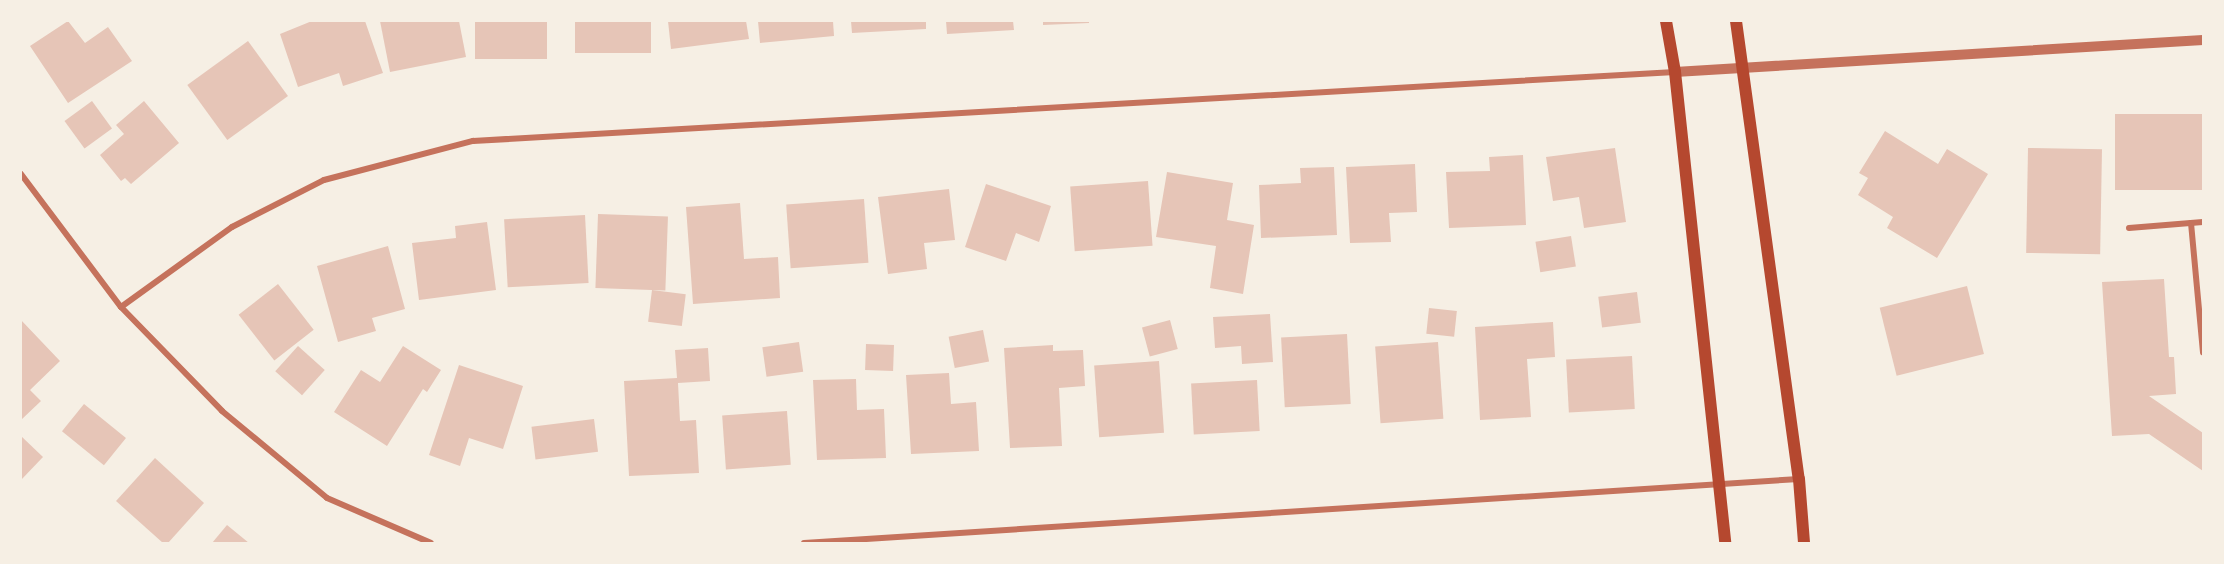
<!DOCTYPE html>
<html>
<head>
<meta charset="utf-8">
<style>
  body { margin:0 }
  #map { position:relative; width:2224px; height:564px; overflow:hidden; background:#f6efe4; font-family:"Varela Round",sans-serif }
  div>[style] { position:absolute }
  .building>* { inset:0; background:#e6c5b7; transform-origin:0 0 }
  .minor>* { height:6px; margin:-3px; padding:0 3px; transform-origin:3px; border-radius:3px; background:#c5725c }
  .tertiary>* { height:10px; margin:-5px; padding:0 5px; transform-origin:5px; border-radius:5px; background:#c5725c }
  .secondary>* { height:12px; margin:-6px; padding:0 6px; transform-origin:6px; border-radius:6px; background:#b5482f }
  span { translate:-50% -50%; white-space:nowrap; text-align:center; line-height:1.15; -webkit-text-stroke:6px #f6efe4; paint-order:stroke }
  .frame { position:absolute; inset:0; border:22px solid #f6efe4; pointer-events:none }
</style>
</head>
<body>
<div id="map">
  <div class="building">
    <i style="clip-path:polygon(68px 21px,85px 43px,108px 27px,132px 61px,68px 103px,30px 46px)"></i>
    <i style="clip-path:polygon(312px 21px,365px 21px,383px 73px,343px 86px,339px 73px,298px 87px,280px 34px)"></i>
    <i style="clip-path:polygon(380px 21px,459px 21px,466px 57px,390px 72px)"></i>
    <i style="left:475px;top:21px;width:72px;height:38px"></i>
    <i style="left:575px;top:21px;width:76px;height:32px"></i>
    <i style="clip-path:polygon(668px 21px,746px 21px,749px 39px,671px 49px)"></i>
    <i style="clip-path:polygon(758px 21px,833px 21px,834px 36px,760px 43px)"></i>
    <i style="clip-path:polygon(851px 21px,926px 21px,926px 29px,852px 33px)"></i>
    <i style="clip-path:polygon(946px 21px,1013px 21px,1014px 30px,947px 34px)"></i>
    <i style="clip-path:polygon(1043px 21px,1089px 21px,1089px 23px,1043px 25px)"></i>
    <i style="left:248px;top:41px;width:68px;height:75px;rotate:54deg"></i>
    <i style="left:92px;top:101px;width:34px;height:34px;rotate:54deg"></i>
    <i style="clip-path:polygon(144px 101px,179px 143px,131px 184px,125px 178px,121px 181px,100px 155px,124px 134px,116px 125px)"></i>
    <i style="left:2203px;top:114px;width:76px;height:88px;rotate:90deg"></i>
    <i style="clip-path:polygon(1885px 131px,1938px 164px,1947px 149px,1988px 174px,1937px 258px,1887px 228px,1893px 217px,1858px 195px,1868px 178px,1859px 173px)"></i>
    <i style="clip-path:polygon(1615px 148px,1626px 222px,1584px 228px,1579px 197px,1553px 201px,1546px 157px)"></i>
    <i style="left:2028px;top:148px;width:74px;height:105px;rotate:1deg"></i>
    <i style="clip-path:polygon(1523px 155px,1526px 225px,1449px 228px,1446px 172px,1490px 171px,1489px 157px)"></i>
    <i style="clip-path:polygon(1415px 164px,1417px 212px,1389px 213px,1391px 242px,1350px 243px,1346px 167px)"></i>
    <i style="clip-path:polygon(1334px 167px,1337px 235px,1261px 238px,1259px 185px,1301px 183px,1300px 168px)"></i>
    <i style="clip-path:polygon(1167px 172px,1233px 183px,1227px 220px,1254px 225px,1243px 294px,1210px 288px,1216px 246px,1156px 237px)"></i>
    <i style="left:1148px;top:181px;width:65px;height:78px;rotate:86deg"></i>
    <i style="clip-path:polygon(986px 184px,1051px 206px,1039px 242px,1016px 233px,1006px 261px,965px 247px)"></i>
    <i style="clip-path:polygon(949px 189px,955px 240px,924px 243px,927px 269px,888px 274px,878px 197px)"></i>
    <i style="left:864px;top:199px;width:64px;height:78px;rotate:86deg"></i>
    <i style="clip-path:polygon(740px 203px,744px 259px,778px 257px,780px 298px,693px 304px,686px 207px)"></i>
    <i style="left:598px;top:214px;width:70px;height:74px;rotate:2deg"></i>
    <i style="left:585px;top:215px;width:68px;height:81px;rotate:87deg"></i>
    <i style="clip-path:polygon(487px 222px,496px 290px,419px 300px,412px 243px,456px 238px,455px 226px)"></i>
    <i style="left:1571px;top:236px;width:31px;height:36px;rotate:81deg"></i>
    <i style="clip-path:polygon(388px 246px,405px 309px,372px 318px,376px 331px,338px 342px,317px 266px)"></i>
    <i style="clip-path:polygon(2164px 279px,2169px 357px,2174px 357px,2176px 394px,2149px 396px,2203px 433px,2203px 471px,2149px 434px,2112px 436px,2102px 282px)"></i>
    <i style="left:278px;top:284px;width:58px;height:50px;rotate:52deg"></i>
    <i style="left:1967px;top:286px;width:70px;height:90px;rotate:76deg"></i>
    <i style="left:652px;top:290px;width:34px;height:32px;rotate:7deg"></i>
    <i style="left:1637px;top:292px;width:31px;height:39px;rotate:83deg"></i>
    <i style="left:1429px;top:308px;width:28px;height:26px;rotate:6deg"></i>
    <i style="clip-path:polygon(1270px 314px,1273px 362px,1242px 364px,1241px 346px,1215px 348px,1213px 317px)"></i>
    <i style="clip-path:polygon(21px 320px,60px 361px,30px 390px,41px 401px,21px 420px)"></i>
    <i style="left:1170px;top:320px;width:30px;height:29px;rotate:75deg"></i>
    <i style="clip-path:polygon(1553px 322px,1555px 357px,1527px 359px,1531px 417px,1480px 420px,1475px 327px)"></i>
    <i style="left:983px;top:330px;width:32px;height:35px;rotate:79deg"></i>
    <i style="left:1347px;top:334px;width:70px;height:66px;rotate:87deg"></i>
    <i style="left:799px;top:342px;width:30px;height:37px;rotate:82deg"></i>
    <i style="left:1438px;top:342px;width:77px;height:63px;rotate:86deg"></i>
    <i style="left:866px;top:344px;width:28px;height:26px;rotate:2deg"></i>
    <i style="clip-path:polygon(1053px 345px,1053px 351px,1083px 350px,1085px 386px,1059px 388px,1062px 446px,1010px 448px,1004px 348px)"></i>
    <i style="left:298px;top:346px;width:36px;height:34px;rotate:42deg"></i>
    <i style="clip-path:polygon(403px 346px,441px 370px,427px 392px,423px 389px,387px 446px,334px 412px,361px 370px,380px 382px)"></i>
    <i style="clip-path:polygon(708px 348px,710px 381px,678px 383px,680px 421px,696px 420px,699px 473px,629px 476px,624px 381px,677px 378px,675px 350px)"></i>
    <i style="left:1632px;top:356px;width:53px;height:66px;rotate:87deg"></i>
    <i style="left:1159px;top:361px;width:72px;height:65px;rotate:86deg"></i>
    <i style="clip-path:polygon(459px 365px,523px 386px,503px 449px,469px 438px,460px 466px,429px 455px)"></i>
    <i style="clip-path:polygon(949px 373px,951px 404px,976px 402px,979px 451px,911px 454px,906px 375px)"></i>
    <i style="clip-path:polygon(856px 379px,857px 410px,884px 409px,886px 458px,817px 460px,813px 380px)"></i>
    <i style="left:1257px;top:380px;width:51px;height:66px;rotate:87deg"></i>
    <i style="left:84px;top:404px;width:54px;height:35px;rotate:39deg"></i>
    <i style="left:787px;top:411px;width:54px;height:65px;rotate:86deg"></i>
    <i style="left:594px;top:419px;width:33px;height:63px;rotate:83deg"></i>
    <i style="clip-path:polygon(21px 436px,43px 457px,21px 480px)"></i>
    <i style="clip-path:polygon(155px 458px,204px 503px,168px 543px,163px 543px,116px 501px)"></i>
    <i style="clip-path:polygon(227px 525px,249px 543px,212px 543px)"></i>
  </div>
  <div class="minor">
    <i style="left:21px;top:174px;width:166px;rotate:53.1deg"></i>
    <i style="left:121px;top:307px;width:145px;rotate:45.8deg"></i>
    <i style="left:222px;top:411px;width:136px;rotate:39.6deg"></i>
    <i style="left:327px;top:498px;width:113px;rotate:23.4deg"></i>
    <i style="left:2191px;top:223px;width:130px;rotate:84.7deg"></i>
    <i style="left:2129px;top:228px;width:74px;rotate:-4.6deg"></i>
    <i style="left:121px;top:307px;width:137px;rotate:-35.8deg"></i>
    <i style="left:232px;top:227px;width:103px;rotate:-27.1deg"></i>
    <i style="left:324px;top:180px;width:154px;rotate:-14.7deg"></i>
    <i style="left:473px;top:141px;width:1204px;rotate:-3.29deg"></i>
    <i style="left:804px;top:543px;width:997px;rotate:-3.68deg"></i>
  </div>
  <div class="tertiary">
    <i style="left:1675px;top:72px;width:529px;rotate:-3.47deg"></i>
  </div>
  <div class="secondary">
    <i style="left:1666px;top:21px;width:52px;rotate:80deg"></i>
    <i style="left:1675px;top:72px;width:474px;rotate:83.9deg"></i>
    <i style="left:1736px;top:21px;width:462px;rotate:82.2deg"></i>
    <i style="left:1799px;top:479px;width:64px;rotate:85.5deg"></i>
  </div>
  <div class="frame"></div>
</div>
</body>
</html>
